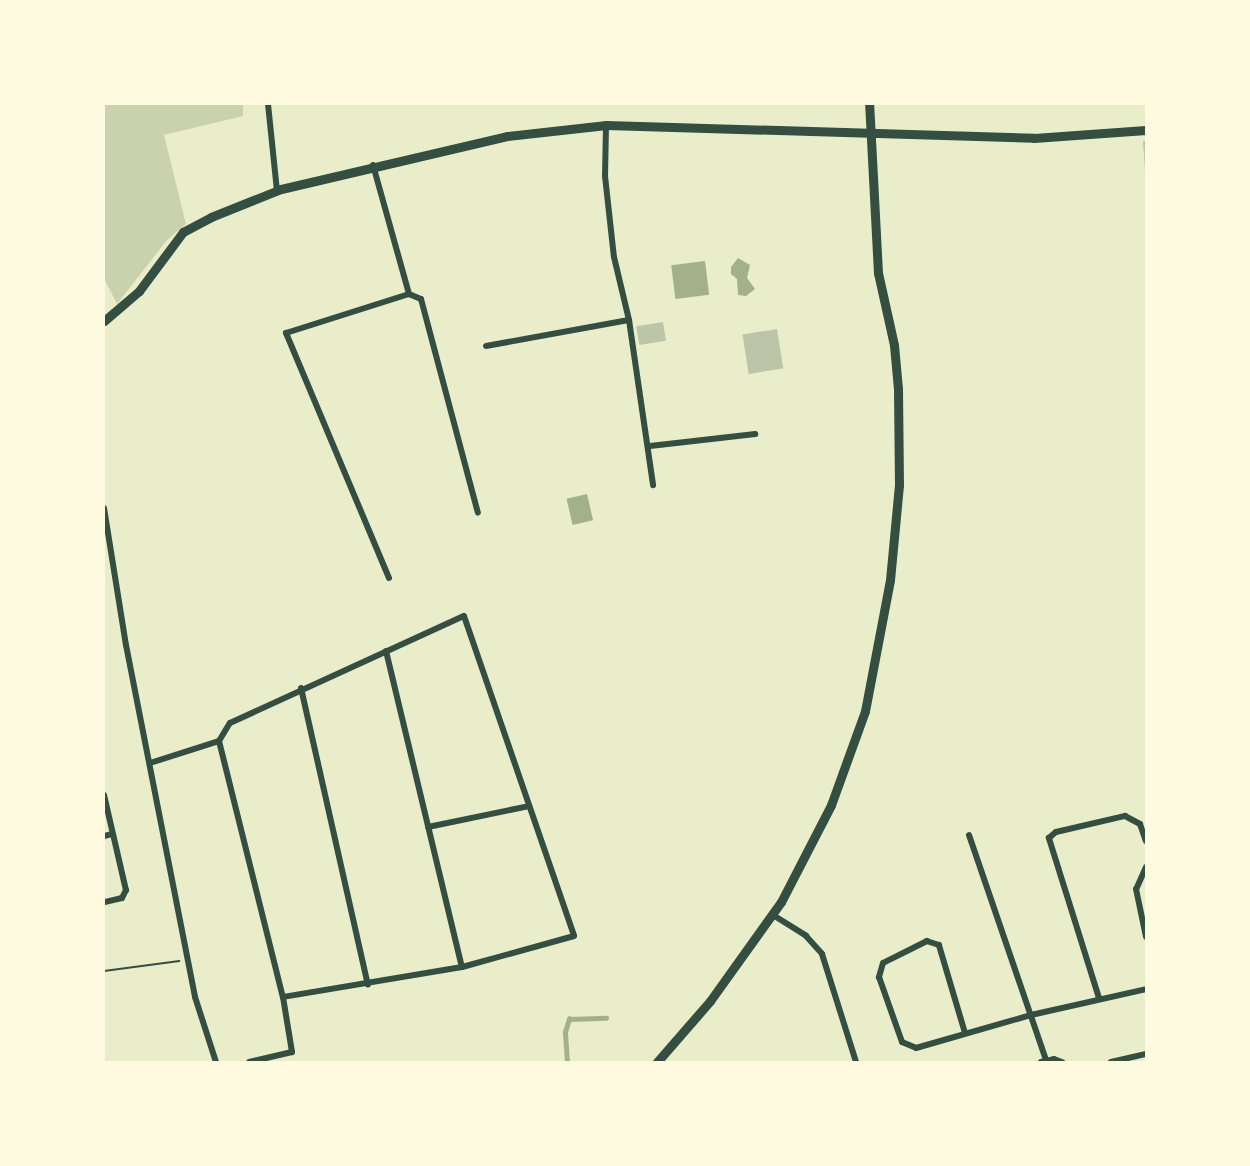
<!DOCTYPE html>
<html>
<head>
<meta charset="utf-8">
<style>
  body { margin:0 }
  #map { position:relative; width:1250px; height:1166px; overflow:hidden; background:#e9edc9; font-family:Signika,sans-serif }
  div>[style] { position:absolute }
  .green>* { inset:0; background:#cad2ad }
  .water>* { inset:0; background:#a3b18a; transform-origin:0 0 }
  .stream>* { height:4.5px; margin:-2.25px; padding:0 2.25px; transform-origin:2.25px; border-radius:2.25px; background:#a3b18a }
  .building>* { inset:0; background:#bcc5a7; transform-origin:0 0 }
  .path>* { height:2px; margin:-1px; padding:0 1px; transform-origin:1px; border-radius:1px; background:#344e41 }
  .minor>* { height:6px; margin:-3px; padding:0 3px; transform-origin:3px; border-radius:3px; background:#344e41 }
  .secondary>* { height:9px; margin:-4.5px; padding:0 4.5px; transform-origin:4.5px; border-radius:4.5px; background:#344e41 }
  span { translate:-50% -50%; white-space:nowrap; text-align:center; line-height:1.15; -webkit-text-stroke:5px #fefae0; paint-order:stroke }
  .frame { position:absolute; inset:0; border:105px solid #fefae0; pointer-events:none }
</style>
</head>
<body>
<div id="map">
  <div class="green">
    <i style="clip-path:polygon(104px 104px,243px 104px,243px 116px,164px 135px,186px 224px,167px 240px,117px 304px,104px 278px)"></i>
  </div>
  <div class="water">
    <i style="clip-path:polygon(738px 258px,750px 265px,747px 278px,755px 289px,746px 296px,738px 295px,737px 279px,731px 274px,731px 267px)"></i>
    <i style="left:705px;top:261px;width:34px;height:34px;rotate:83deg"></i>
    <i style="left:587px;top:494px;width:27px;height:21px;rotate:77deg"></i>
  </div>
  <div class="stream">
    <i style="left:567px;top:1062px;width:30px;rotate:-94deg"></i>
    <i style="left:565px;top:1032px;width:14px;rotate:-73deg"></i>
    <i style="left:569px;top:1019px;width:37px;rotate:-2deg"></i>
  </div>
  <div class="building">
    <i style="clip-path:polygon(1143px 141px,1146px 141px,1146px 171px,1145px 171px)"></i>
    <i style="left:663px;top:322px;width:19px;height:27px;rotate:81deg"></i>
    <i style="left:777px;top:329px;width:40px;height:35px;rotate:81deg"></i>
  </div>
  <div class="path">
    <i style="left:104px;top:971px;width:76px;rotate:-7.6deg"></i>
  </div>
  <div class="minor">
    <i style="left:268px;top:104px;width:87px;rotate:84.1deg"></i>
    <i style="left:606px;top:125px;width:51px;rotate:91.1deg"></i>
    <i style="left:605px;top:176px;width:81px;rotate:83.7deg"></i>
    <i style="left:614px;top:257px;width:65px;rotate:76.6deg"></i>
    <i style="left:629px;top:320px;width:167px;rotate:81.7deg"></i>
    <i style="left:373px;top:165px;width:134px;rotate:74.4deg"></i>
    <i style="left:486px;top:346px;width:145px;rotate:-10.3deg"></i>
    <i style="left:650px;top:446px;width:106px;rotate:-6.5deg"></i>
    <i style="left:104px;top:508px;width:139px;rotate:80.9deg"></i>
    <i style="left:126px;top:645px;width:359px;rotate:78.9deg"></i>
    <i style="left:195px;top:997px;width:68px;rotate:72.1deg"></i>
    <i style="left:389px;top:578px;width:266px;rotate:-112.8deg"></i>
    <i style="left:286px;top:333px;width:129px;rotate:-17.6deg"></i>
    <i style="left:409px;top:294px;width:13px;rotate:23deg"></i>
    <i style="left:421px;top:299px;width:221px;rotate:75.1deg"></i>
    <i style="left:386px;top:651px;width:325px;rotate:76.5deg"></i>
    <i style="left:301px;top:688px;width:304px;rotate:77.3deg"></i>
    <i style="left:219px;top:741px;width:264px;rotate:76deg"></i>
    <i style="left:283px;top:997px;width:56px;rotate:80.7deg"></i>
    <i style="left:292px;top:1052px;width:44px;rotate:166.9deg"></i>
    <i style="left:150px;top:763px;width:72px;rotate:-17.7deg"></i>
    <i style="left:219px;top:741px;width:21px;rotate:-59deg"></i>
    <i style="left:230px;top:723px;width:257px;rotate:-24.6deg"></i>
    <i style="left:464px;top:616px;width:338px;rotate:71deg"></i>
    <i style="left:574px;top:936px;width:116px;rotate:164.5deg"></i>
    <i style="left:462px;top:967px;width:181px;rotate:170.5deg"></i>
    <i style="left:104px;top:795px;width:98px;rotate:77deg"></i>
    <i style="left:126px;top:890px;width:9px;rotate:117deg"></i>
    <i style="left:122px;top:898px;width:18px;rotate:167deg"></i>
    <i style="left:428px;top:827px;width:103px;rotate:-11.7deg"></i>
    <i style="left:969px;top:835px;width:238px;rotate:71.1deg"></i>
    <i style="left:104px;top:836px;width:8px;rotate:-14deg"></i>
    <i style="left:1146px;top:867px;width:24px;rotate:114deg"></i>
    <i style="left:1136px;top:889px;width:49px;rotate:78.2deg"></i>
    <i style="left:773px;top:915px;width:39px;rotate:32deg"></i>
    <i style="left:806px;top:936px;width:24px;rotate:48deg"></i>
    <i style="left:822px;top:954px;width:113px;rotate:72.5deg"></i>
    <i style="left:1099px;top:998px;width:168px;rotate:-107.4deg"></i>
    <i style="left:1049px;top:838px;width:9px;rotate:-41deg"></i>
    <i style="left:1056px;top:832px;width:71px;rotate:-13.1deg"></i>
    <i style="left:1125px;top:816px;width:17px;rotate:28deg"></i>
    <i style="left:1140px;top:824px;width:18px;rotate:71deg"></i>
    <i style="left:965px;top:1033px;width:92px;rotate:-106.5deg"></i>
    <i style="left:939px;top:945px;width:13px;rotate:-162deg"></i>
    <i style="left:927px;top:941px;width:49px;rotate:153.4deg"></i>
    <i style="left:883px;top:963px;width:15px;rotate:106deg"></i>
    <i style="left:879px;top:977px;width:69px;rotate:70.5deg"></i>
    <i style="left:902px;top:1042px;width:15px;rotate:23deg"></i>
    <i style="left:916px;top:1048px;width:120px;rotate:-16deg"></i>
    <i style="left:1031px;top:1015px;width:118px;rotate:-12.7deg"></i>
    <i style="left:1041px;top:1062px;width:13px;rotate:-13deg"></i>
    <i style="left:1054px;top:1059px;width:9px;rotate:21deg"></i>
    <i style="left:1111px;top:1062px;width:36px;rotate:-13deg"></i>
  </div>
  <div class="secondary">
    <i style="left:104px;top:321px;width:46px;rotate:-40.6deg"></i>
    <i style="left:139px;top:291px;width:74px;rotate:-53.3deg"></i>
    <i style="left:183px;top:232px;width:32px;rotate:-28deg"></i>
    <i style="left:211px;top:217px;width:75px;rotate:-21.8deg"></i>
    <i style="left:281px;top:189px;width:232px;rotate:-13.2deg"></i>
    <i style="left:507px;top:136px;width:100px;rotate:-6.3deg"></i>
    <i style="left:606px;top:125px;width:428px;rotate:1.7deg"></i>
    <i style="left:1034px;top:138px;width:112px;rotate:-4.1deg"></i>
    <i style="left:657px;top:1062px;width:81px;rotate:-49deg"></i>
    <i style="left:710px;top:1001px;width:122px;rotate:-54.4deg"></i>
    <i style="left:781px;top:902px;width:109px;rotate:-62.7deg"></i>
    <i style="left:831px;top:805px;width:100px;rotate:-70.1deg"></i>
    <i style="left:865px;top:711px;width:133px;rotate:-79.2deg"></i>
    <i style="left:890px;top:580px;width:95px;rotate:-84.6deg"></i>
    <i style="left:899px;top:485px;width:96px;rotate:-90.6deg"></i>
    <i style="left:898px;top:389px;width:44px;rotate:-95.2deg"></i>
    <i style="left:894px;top:345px;width:74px;rotate:-102.5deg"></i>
    <i style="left:878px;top:273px;width:169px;rotate:-93deg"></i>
  </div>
  <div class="frame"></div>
</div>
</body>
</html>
